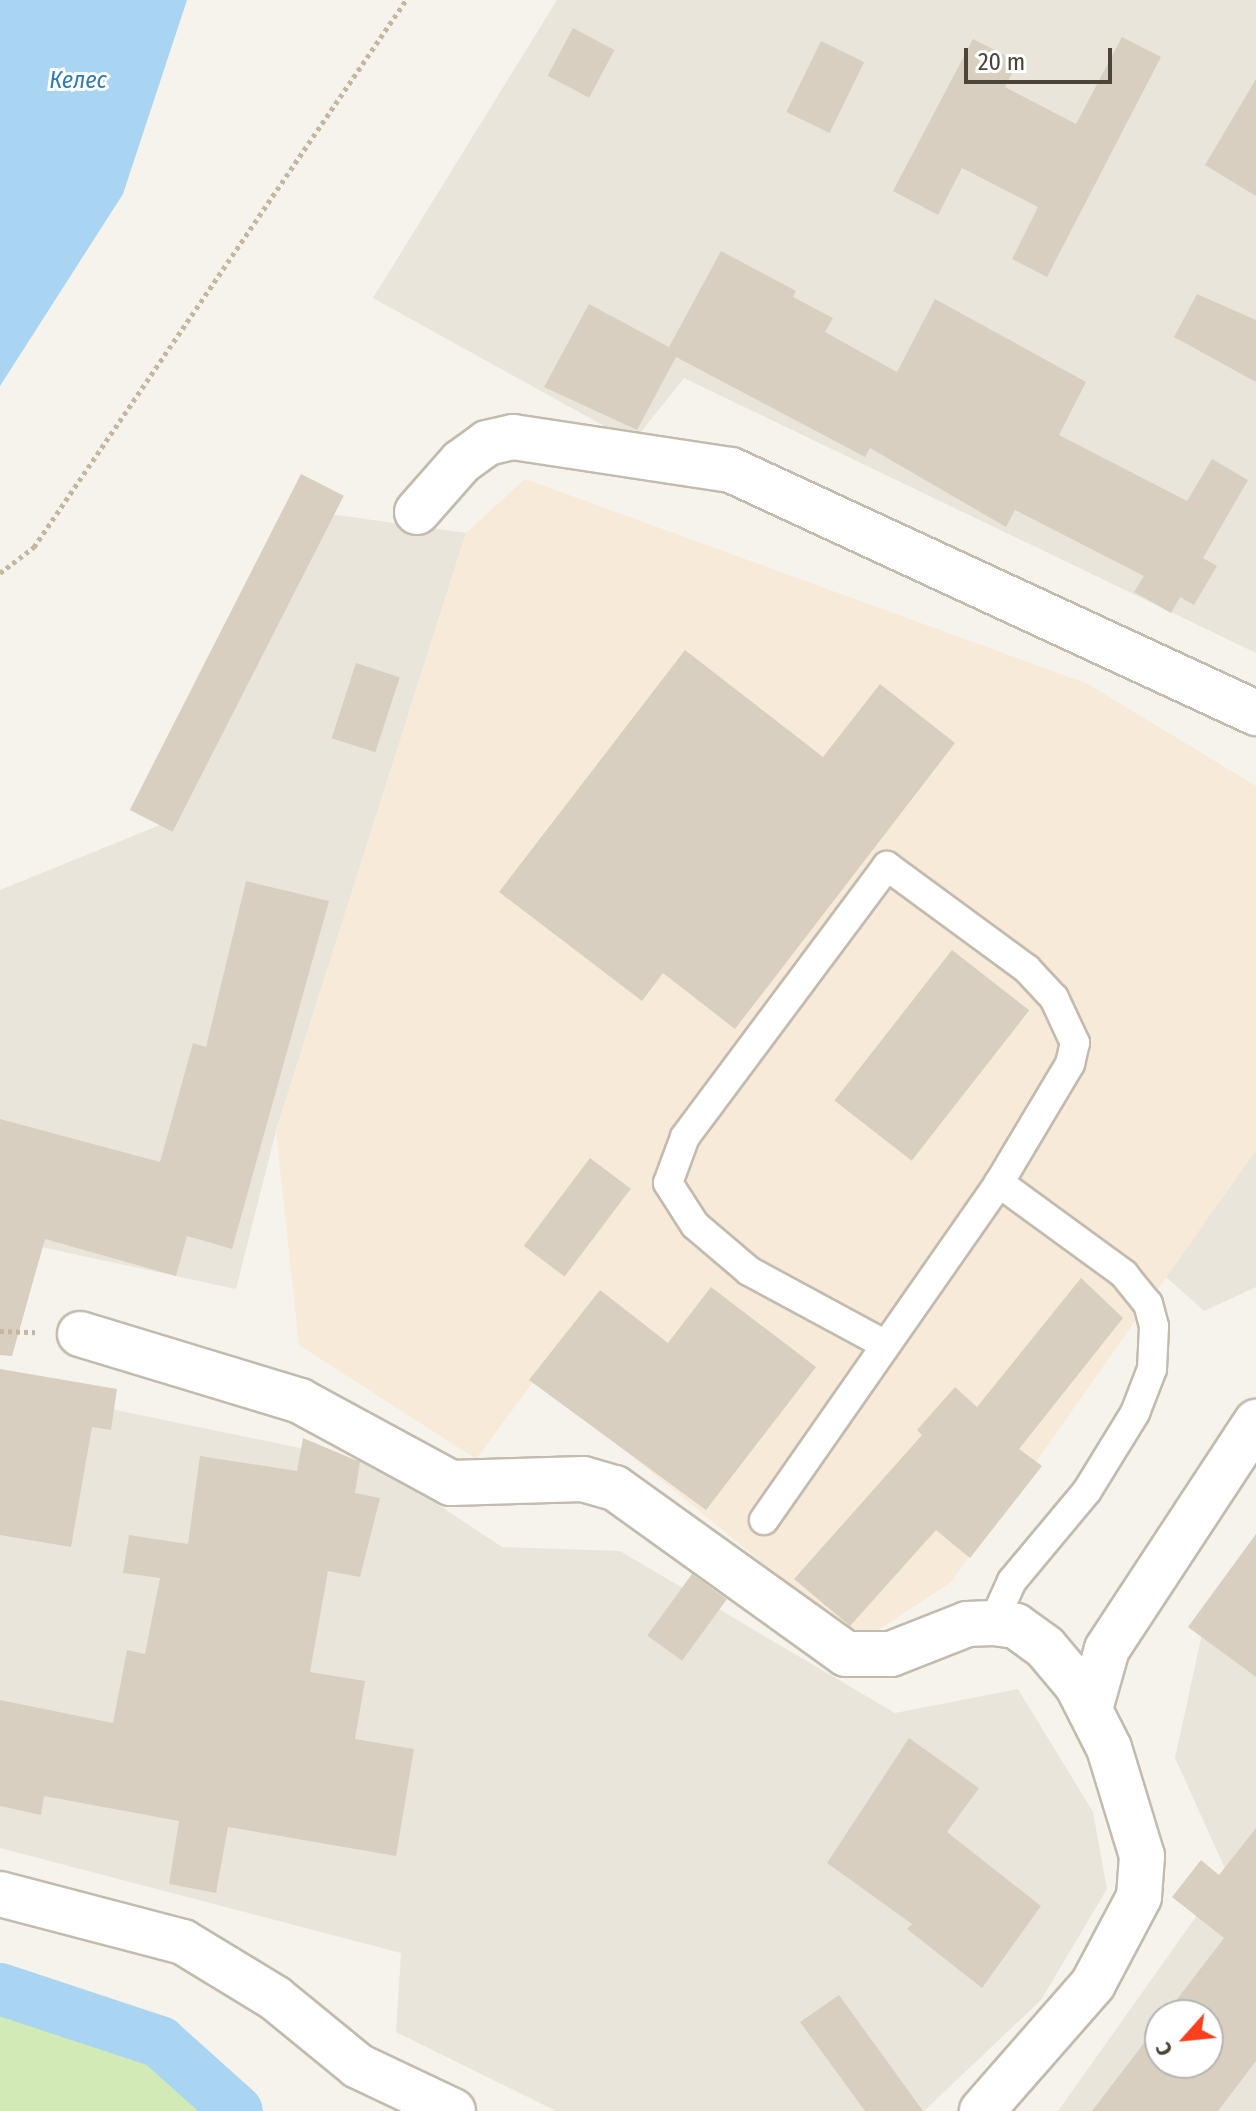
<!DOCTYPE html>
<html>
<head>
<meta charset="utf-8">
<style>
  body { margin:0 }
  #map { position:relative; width:1256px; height:2111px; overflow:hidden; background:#f6f3ec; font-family:"Fira Sans Condensed",sans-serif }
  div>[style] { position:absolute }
  .residential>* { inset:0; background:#eae5da }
  .commercial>* { inset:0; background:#f7ead8 }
  .green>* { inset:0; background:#d2eab5 }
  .water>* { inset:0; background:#a9d4f2 }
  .canal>* { height:52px; margin:-26px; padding:0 26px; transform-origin:26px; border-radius:26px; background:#a9d4f2 }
  .building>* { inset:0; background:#d8cfc1; transform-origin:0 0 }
  .path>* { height:5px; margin-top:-2.5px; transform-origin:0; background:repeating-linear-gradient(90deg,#c4b79f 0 4px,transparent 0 8px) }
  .roads { filter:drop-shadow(2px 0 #c2bbae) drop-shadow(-2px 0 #c2bbae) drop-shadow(0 2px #c2bbae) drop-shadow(0 -2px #c2bbae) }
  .service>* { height:28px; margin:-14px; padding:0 14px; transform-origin:14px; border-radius:14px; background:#fff }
  .minor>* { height:44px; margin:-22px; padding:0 22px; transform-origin:22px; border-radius:22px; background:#fff }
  span { translate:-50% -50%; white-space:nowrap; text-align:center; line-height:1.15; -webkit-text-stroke:6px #fff; paint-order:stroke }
  .water-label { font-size:24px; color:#2e7ab2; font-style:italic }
  .north { position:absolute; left:1144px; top:1999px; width:80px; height:80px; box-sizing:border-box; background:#fff; border:2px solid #b7b4b0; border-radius:50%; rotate:243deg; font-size:22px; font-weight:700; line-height:32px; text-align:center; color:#4b4439 }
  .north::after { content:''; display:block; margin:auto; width:28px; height:36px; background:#fc3f1d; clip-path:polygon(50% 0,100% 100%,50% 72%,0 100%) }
  .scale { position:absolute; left:964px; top:48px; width:148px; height:36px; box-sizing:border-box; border:4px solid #4b4439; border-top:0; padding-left:10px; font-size:24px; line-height:28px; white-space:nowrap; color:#4b4439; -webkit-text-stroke:6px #fff; paint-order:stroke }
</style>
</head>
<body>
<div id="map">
  <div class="residential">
    <i style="clip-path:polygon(557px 0,1256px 0,1256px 653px,684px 378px,633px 442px,373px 298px)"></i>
    <i style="clip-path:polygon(308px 511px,466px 533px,276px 1131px,236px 1289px,41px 1247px,0 1307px,0 890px,160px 825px)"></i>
    <i style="clip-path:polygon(1256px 1150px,1256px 1287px,1204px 1311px,1166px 1277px)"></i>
    <i style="clip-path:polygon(0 1386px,377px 1464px,502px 1547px,620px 1551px,895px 1713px,1018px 1689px,1093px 1812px,1107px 1889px,1041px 2000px,924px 2111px,556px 2111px,396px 2032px,401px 1953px,0 1848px)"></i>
    <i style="clip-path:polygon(evenodd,1256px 1555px,1256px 2111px,1058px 2111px,1227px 1873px,1175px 1758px,1202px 1634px,1256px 1555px,1160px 2015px,1208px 2015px,1208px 2063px,1160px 2063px,1160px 2015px)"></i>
  </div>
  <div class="commercial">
    <i style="clip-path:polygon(525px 479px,1088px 684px,1256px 786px,1256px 1150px,951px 1582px,860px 1642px,536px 1378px,476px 1459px,299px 1345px,276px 1131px,466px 533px)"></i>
  </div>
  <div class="green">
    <i style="clip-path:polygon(0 2007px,104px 2029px,211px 2111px,0 2111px)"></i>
  </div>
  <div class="water">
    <i style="clip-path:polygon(0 0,187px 0,123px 194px,0 386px)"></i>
  </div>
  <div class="canal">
    <i style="left:0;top:1989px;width:169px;rotate:18.3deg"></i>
    <i style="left:160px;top:2042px;width:103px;rotate:41.9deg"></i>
  </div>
  <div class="building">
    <i style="left:573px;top:28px;width:47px;height:54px;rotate:28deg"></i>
    <i style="clip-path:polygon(1122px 37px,1161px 57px,1047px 277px,1012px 259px,1038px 207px,962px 168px,938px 215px,893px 191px,973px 39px,1018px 62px,1005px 87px,1076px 124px)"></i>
    <i style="left:821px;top:41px;width:48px;height:79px;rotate:26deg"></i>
    <i style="clip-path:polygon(1256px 79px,1256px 196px,1205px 165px)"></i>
    <i style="clip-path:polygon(721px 251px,796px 291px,793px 297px,833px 318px,825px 332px,897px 372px,935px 299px,1086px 382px,1059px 435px,1187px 501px,1212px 459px,1248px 480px,1203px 558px,1217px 566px,1194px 605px,1180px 597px,1171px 613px,1134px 592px,1144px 576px,1015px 510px,1006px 527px,870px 448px,865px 457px,676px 357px,637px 430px,544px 387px,589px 304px,669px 347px)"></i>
    <i style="clip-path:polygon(1197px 294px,1256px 320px,1256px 382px,1174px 337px)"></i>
    <i style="left:301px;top:474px;width:48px;height:377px;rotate:27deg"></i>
    <i style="clip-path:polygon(685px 650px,823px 757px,880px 684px,955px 743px,735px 1029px,663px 973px,642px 1001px,499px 892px)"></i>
    <i style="left:356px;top:663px;width:46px;height:79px;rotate:18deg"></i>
    <i style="clip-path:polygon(246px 881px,329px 901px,232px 1249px,187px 1236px,176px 1276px,45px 1239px,12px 1356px,0 1355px,0 1119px,160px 1162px,193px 1043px,206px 1047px)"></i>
    <i style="left:952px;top:950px;width:98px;height:191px;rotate:38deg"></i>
    <i style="left:590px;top:1158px;width:51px;height:110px;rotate:37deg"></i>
    <i style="clip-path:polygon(1081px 1278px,1123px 1318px,1019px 1449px,1042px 1466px,970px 1558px,936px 1530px,850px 1626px,794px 1579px,922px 1435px,917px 1430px,955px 1387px,977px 1407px)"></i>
    <i style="clip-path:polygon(711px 1287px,816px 1367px,706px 1510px,529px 1380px,600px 1290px,668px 1343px)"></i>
    <i style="clip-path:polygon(0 1369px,117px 1389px,111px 1430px,92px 1427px,71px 1547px,0 1535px)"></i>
    <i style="clip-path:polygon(303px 1438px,360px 1462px,355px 1493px,380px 1498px,360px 1577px,328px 1571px,310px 1672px,365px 1681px,355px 1739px,414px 1749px,396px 1856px,228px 1827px,216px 1893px,169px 1884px,179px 1821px,44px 1796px,41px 1815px,0 1806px,0 1700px,113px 1723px,127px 1650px,145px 1654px,160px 1578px,123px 1573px,129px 1535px,188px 1544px,200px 1456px,297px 1471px)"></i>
    <i style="clip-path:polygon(1256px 1534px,1256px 1677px,1188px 1627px)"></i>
    <i style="left:692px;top:1574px;width:43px;height:76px;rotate:36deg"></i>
    <i style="clip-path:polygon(909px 1738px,979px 1788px,947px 1832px,1041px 1906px,982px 1988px,907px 1929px,912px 1924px,827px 1863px)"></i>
    <i style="clip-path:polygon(1256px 1828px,1256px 2061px,1218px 2111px,1092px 2111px,1160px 2022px,1160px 2063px,1208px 2063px,1208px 2015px,1165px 2015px,1224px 1938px,1172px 1897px,1201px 1860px,1219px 1875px)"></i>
    <i style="clip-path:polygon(839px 1995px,923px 2111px,865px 2111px,800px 2022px)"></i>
  </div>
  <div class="path">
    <i style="left:0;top:573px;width:43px;rotate:-37.4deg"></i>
    <i style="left:34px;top:547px;width:662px;rotate:-55.78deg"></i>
    <i style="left:0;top:1331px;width:35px;rotate:2deg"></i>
  </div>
  <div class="roads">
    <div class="service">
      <i style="left:764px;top:1520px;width:411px;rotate:-55.1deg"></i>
      <i style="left:999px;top:1183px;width:139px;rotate:-59.2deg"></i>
      <i style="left:1070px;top:1064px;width:22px;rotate:-77deg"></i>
      <i style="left:1075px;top:1043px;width:50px;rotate:-115deg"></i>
      <i style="left:1054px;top:998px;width:40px;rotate:-133deg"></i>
      <i style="left:1027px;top:969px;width:174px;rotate:-143.7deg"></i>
      <i style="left:887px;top:866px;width:338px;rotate:126.7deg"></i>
      <i style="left:685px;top:1137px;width:49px;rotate:110.3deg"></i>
      <i style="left:668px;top:1183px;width:50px;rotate:57.3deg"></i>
      <i style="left:695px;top:1225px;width:71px;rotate:40.4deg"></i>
      <i style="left:749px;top:1271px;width:151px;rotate:28.4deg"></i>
      <i style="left:993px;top:1623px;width:46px;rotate:-65.7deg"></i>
      <i style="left:1012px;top:1581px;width:117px;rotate:-50.2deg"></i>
      <i style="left:1087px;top:1491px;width:92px;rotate:-58.4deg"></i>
      <i style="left:1135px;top:1413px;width:47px;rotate:-68.9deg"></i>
      <i style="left:1152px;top:1369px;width:43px;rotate:-87.3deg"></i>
      <i style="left:1154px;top:1326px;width:23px;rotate:-105deg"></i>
      <i style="left:1148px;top:1304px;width:38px;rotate:-129deg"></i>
      <i style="left:1124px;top:1274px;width:155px;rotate:-143.9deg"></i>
    </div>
    <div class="minor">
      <i style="left:417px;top:512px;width:67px;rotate:-48.7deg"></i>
      <i style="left:461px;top:462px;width:32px;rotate:-36deg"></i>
      <i style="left:487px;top:443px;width:27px;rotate:-13deg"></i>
      <i style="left:513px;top:437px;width:220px;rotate:8.6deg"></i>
      <i style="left:731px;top:470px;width:579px;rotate:24.84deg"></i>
      <i style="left:80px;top:1334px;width:230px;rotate:16.9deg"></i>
      <i style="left:300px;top:1401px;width:172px;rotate:28.5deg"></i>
      <i style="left:451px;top:1483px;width:132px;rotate:-1.7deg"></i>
      <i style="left:583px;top:1479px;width:33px;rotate:16deg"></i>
      <i style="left:615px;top:1488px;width:284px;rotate:35.7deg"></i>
      <i style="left:846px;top:1654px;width:45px"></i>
      <i style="left:891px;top:1654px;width:82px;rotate:-21.5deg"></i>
      <i style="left:967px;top:1624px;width:26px;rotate:-2deg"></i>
      <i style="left:993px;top:1623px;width:23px;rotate:7deg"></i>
      <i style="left:1016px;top:1626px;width:36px;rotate:36deg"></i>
      <i style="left:1045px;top:1647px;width:50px;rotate:49.9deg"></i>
      <i style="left:1077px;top:1685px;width:71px;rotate:63.1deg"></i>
      <i style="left:1109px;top:1748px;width:113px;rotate:73deg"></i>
      <i style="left:1142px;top:1856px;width:41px;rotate:94.2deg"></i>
      <i style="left:1139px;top:1897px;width:98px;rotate:117.9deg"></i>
      <i style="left:1093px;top:1984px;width:169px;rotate:131.2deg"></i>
      <i style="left:1090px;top:1709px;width:62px;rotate:-74.2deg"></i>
      <i style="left:1107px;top:1649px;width:272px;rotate:-56.7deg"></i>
      <i style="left:0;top:1894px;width:189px;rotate:14.7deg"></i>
      <i style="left:183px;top:1942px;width:108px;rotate:31.3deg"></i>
      <i style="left:275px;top:1998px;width:107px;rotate:39.3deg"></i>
      <i style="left:358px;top:2066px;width:105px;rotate:25.3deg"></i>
    </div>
  </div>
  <div class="water-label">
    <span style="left:78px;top:81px">Келес</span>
  </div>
  <div class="north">С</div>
  <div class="scale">20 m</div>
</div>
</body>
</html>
